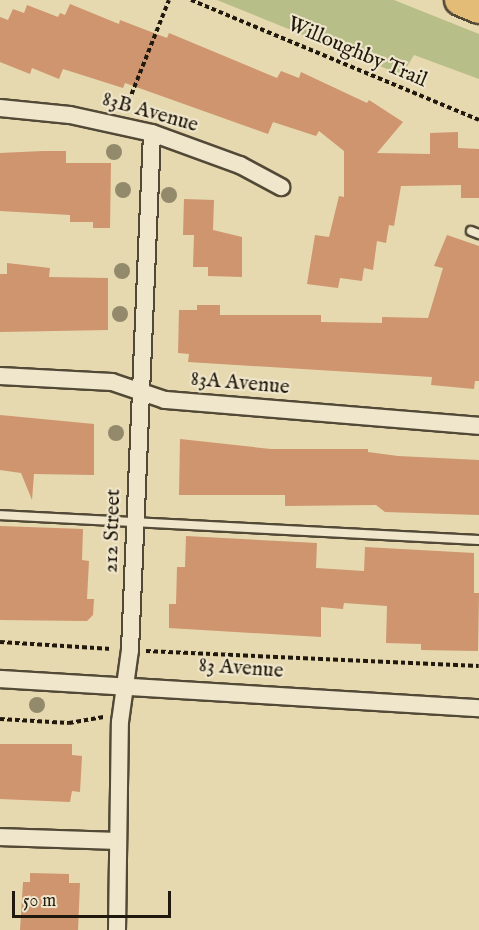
<!DOCTYPE html>
<html>
<head>
<meta charset="utf-8">
<style>
  body { margin:0 }
  #map { position:relative; width:479px; height:930px; overflow:hidden; background:#e6d8af; font-family:"IM FELL English",serif }
  div>[style] { position:absolute }
  .green>* { inset:0; background:#b8be88 }
  .building>* { inset:0; background:#ce956e }
  .path>* { height:4px; margin-top:-2px; transform-origin:0; background:repeating-linear-gradient(90deg,#21190e 0 4.5px,transparent 0 7.5px) }
  .roads { filter:drop-shadow(2px 0 #524936) drop-shadow(-2px 0 #524936) drop-shadow(0 2px #524936) drop-shadow(0 -2px #524936) }
  .lane>* { height:8px; margin:-4px; padding:0 4px; transform-origin:4px; border-radius:4px; background:#efe6cb }
  .street>* { height:16px; margin:-8px; padding:0 8px; transform-origin:8px; border-radius:8px; background:#efe6cb }
  .highway>* { height:30px; margin:-15px; padding:0 15px; transform-origin:15px; border-radius:15px; background:#e3bc78 }
  .trees>* { width:16px; height:16px; margin:-8px; border-radius:50%; background:#928a6b }
  span { translate:-50% -50%; white-space:nowrap; text-align:center; line-height:1.15; -webkit-text-stroke:4.5px #efe6cb; paint-order:stroke }
  .street-label { font-size:21px; color:#21190e }
  .scale { position:absolute; left:12px; top:891px; width:159px; height:27px; box-sizing:border-box; border:3px solid #21190e; border-top:0; padding-left:8px; font-size:18px; line-height:21px; white-space:nowrap; color:#21190e; -webkit-text-stroke:4px #efe6cb; paint-order:stroke }
</style>
</head>
<body>
<div id="map">
  <div class="green">
    <i style="clip-path:polygon(217px 0,394px 0,479px 34px,479px 79px,414px 55px,402px 75px)"></i>
  </div>
  <div class="building">
    <i style="clip-path:polygon(70px 4px,119px 24px,120px 20px,167px 38px,169px 33px,277px 78px,281px 71px,299px 78px,301px 72px,367px 103px,369px 100px,403px 122px,377px 153px,430px 154px,430px 133px,458px 132px,458px 148px,479px 149px,479px 198px,461px 198px,461px 185px,401px 186px,394px 226px,389px 225px,386px 243px,377px 241px,373px 270px,364px 268px,362px 281px,340px 278px,338px 288px,307px 284px,315px 235px,329px 237px,339px 196px,344px 197px,344px 151px,319px 131px,316px 136px,273px 122px,268px 134px,125px 83px,123px 88px,63px 69px,59px 79px,32px 68px,30px 74px,0 62px,0 17px,8px 20px,13px 9px,24px 13px,27px 5px,58px 17px,60px 13px,65px 15px)"></i>
    <i style="clip-path:polygon(43px 151px,66px 151px,66px 163px,111px 163px,110px 228px,93px 228px,93px 222px,70px 222px,70px 215px,0 211px,0 153px)"></i>
    <i style="clip-path:polygon(184px 199px,214px 200px,213px 230px,242px 237px,242px 277px,208px 276px,208px 267px,193px 267px,194px 235px,183px 235px)"></i>
    <i style="clip-path:polygon(447px 235px,479px 246px,479px 381px,475px 381px,474px 389px,431px 385px,432px 377px,188px 362px,189px 354px,178px 353px,179px 310px,197px 310px,197px 305px,220px 305px,220px 315px,321px 315px,321px 322px,382px 323px,382px 317px,428px 318px,443px 268px,434px 266px)"></i>
    <i style="clip-path:polygon(7px 263px,50px 268px,49px 277px,108px 278px,108px 330px,0 332px,0 274px,7px 274px)"></i>
    <i style="clip-path:polygon(0 415px,94px 424px,94px 475px,34px 474px,32px 500px,21px 473px,0 470px)"></i>
    <i style="clip-path:polygon(180px 439px,271px 449px,368px 449px,368px 452px,398px 456px,479px 460px,479px 515px,385px 512px,376px 505px,285px 506px,285px 495px,179px 495px)"></i>
    <i style="clip-path:polygon(0 526px,83px 529px,82px 560px,89px 561px,87px 599px,94px 599px,93px 615px,87px 621px,0 620px)"></i>
    <i style="clip-path:polygon(186px 536px,317px 543px,316px 568px,364px 571px,365px 547px,474px 553px,474px 593px,479px 593px,478px 651px,421px 650px,421px 644px,386px 643px,387px 606px,344px 603px,343px 609px,321px 607px,321px 637px,169px 628px,169px 604px,176px 604px,177px 567px,185px 567px)"></i>
    <i style="clip-path:polygon(0 744px,72px 744px,72px 755px,82px 756px,80px 792px,72px 791px,70px 802px,0 799px)"></i>
    <i style="clip-path:polygon(30px 873px,69px 874px,69px 883px,80px 883px,78px 930px,20px 930px,23px 882px,30px 882px)"></i>
  </div>
  <div class="path">
    <i style="left:191px;top:0;width:312px;rotate:22.6deg"></i>
    <i style="left:126px;top:108px;width:116px;rotate:-68.3deg"></i>
    <i style="left:0;top:642px;width:112px;rotate:3.6deg"></i>
    <i style="left:146px;top:651px;width:333px;rotate:2.6deg"></i>
    <i style="left:0;top:719px;width:69px;rotate:3.3deg"></i>
    <i style="left:69px;top:723px;width:35px;rotate:-10deg"></i>
  </div>
  <div class="roads">
    <div class="lane">
      <i style="left:471px;top:231px;width:9px;rotate:21deg"></i>
      <i style="left:0;top:515px;width:480px;rotate:3deg"></i>
    </div>
    <div class="street">
      <i style="left:0;top:108px;width:70px;rotate:5.7deg"></i>
      <i style="left:70px;top:115px;width:84px;rotate:12.4deg"></i>
      <i style="left:152px;top:133px;width:94px;rotate:20deg"></i>
      <i style="left:240px;top:165px;width:47px;rotate:28.2deg"></i>
      <i style="left:0;top:376px;width:112px;rotate:3.1deg"></i>
      <i style="left:112px;top:382px;width:56px;rotate:18.8deg"></i>
      <i style="left:165px;top:400px;width:315px;rotate:4.7deg"></i>
      <i style="left:0;top:679px;width:480px;rotate:3.5deg"></i>
      <i style="left:0;top:837px;width:118px;rotate:1.9deg"></i>
      <i style="left:117px;top:930px;width:208px;rotate:-89.2deg"></i>
      <i style="left:120px;top:722px;width:73px;rotate:-82.1deg"></i>
      <i style="left:130px;top:650px;width:517px;rotate:-87.56deg"></i>
    </div>
    <div class="highway">
      <i style="left:460px;top:0;width:21px;rotate:23deg"></i>
    </div>
  </div>
  <div class="trees">
    <i style="left:114px;top:152px"></i>
    <i style="left:123px;top:190px"></i>
    <i style="left:169px;top:195px"></i>
    <i style="left:122px;top:271px"></i>
    <i style="left:120px;top:314px"></i>
    <i style="left:116px;top:433px"></i>
    <i style="left:37px;top:705px"></i>
  </div>
  <div class="street-label">
    <span style="left:357px;top:53px;rotate:23deg">Willoughby Trail</span>
    <span style="left:150px;top:113px;rotate:16deg">83B Avenue</span>
    <span style="left:240px;top:384px;rotate:5deg">83A Avenue</span>
    <span style="left:113px;top:531px;rotate:-88deg">212 Street</span>
    <span style="left:241px;top:669px;rotate:4deg">83 Avenue</span>
  </div>
  <div class="scale">50 m</div>
</div>
</body>
</html>
